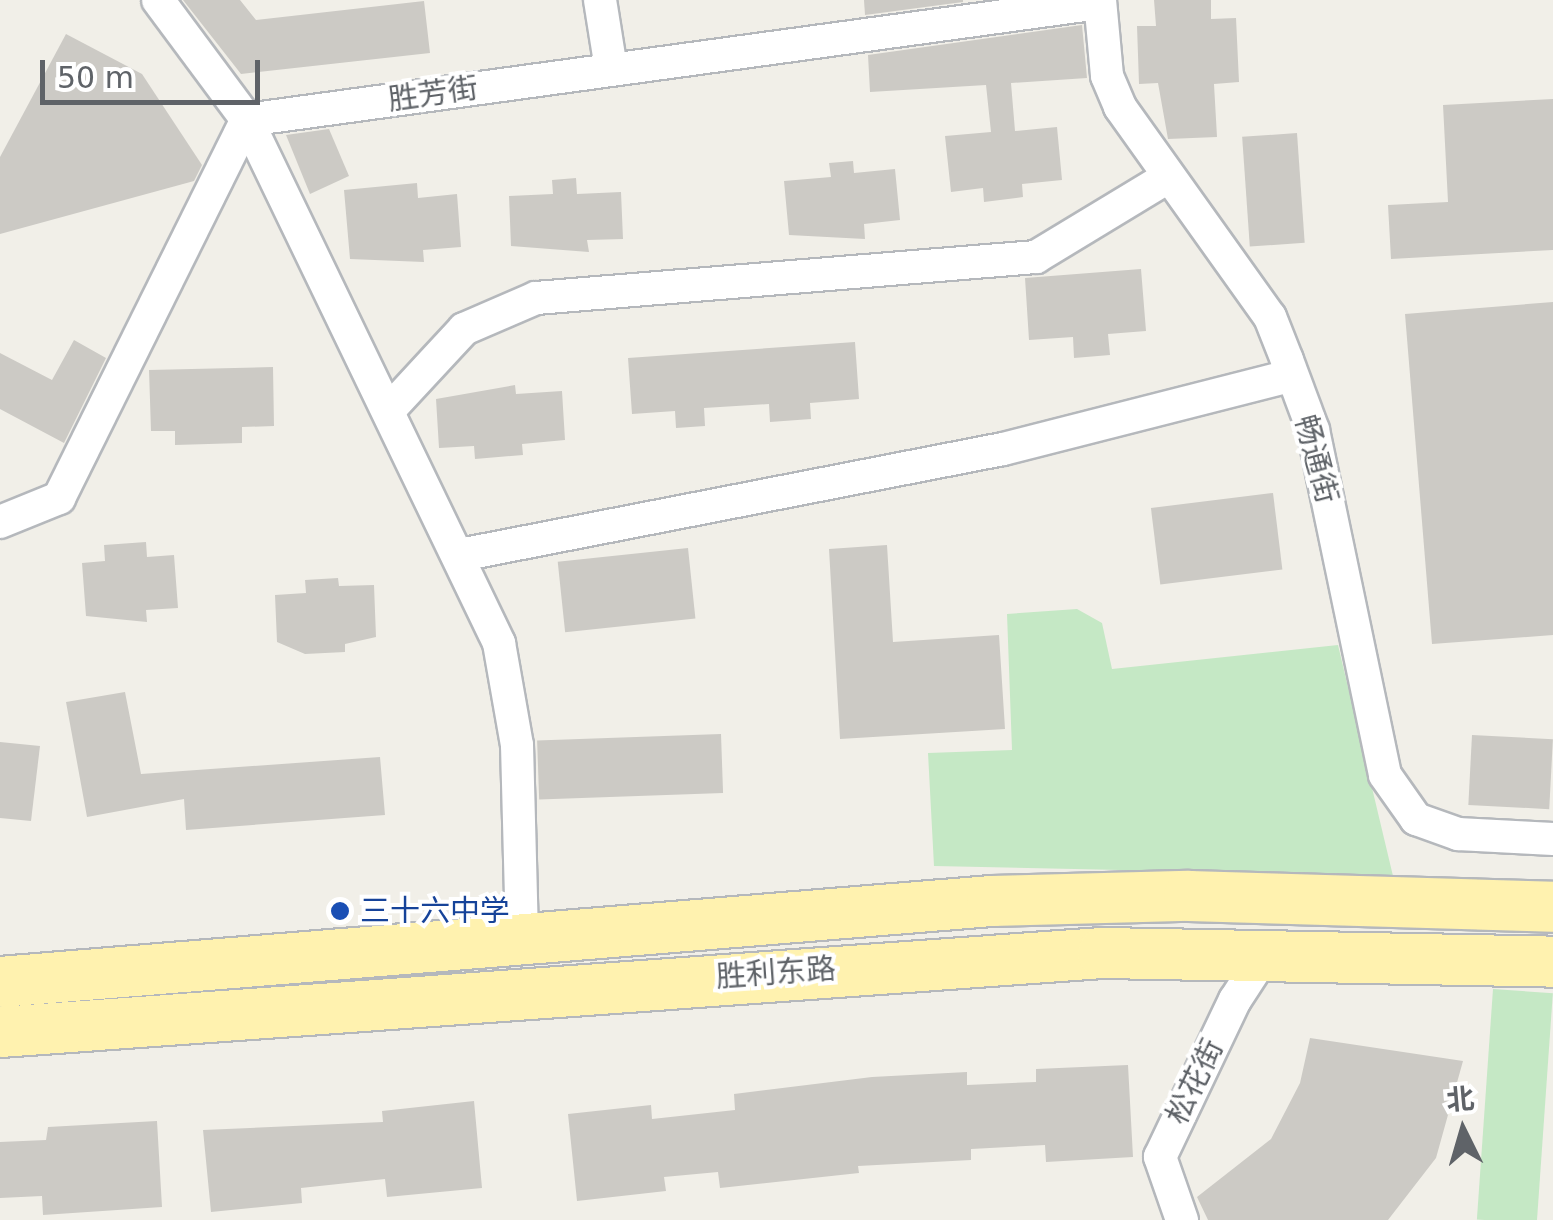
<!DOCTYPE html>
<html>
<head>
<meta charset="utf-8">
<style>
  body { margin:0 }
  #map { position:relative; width:1553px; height:1220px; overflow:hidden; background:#f1efe8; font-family:"DejaVu Sans","Noto Sans SC",sans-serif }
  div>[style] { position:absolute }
  .green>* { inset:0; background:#c5e8c5; transform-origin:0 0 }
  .building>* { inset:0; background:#cccac5; transform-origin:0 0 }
  .roads { filter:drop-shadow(2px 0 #b5b8bc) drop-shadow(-2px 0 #b5b8bc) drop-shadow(0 2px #b5b8bc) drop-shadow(0 -2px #b5b8bc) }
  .street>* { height:32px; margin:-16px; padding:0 16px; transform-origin:16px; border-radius:16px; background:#fff }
  .primary>* { height:50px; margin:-25px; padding:0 25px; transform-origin:25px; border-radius:25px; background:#fff2af }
  .dots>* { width:28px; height:28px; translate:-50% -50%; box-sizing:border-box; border:5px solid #fff; border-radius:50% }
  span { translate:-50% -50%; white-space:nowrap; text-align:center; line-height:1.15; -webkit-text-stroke:8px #fff; paint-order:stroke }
  .street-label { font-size:30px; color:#5f6368 }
  .transit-label { font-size:30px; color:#164399 }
  .left { translate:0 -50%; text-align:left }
  .north { position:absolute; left:1413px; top:1080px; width:100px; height:100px; -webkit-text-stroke:8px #fff; paint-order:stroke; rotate:355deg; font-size:28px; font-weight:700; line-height:40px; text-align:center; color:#5f6368 }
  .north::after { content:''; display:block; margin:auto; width:35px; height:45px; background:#5f6368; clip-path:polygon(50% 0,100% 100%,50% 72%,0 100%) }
  .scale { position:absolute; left:40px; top:60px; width:220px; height:45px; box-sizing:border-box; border:5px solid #5f6368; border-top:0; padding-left:12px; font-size:30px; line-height:35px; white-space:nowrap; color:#5f6368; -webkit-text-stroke:8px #fff; paint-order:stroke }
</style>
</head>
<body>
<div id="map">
  <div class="green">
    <i style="clip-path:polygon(1077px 609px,1102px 623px,1112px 669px,1338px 645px,1393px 876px,934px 866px,928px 753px,1012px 750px,1007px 614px)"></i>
    <i style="left:1493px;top:989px;width:60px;height:231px;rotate:4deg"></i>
  </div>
  <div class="building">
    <i style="clip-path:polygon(183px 0,240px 0,256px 20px,424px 1px,430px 53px,241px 74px)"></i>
    <i style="clip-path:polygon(864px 0,963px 0,963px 2px,865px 15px)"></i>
    <i style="clip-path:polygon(1154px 0,1211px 0,1211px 19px,1236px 18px,1239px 82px,1214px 84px,1217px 137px,1168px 139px,1158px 83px,1139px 84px,1137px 26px,1156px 26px)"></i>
    <i style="clip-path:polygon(1082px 25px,1087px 78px,1011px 83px,1015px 131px,1057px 127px,1062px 180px,1022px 184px,1023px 197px,984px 202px,983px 188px,951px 192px,945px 136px,991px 132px,986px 85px,870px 92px,868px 55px)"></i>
    <i style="clip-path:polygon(66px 34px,142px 74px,202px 165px,194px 181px,0 234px,0 157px)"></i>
    <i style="clip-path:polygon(1553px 99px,1553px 250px,1391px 259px,1388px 205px,1448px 202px,1443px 105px)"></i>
    <i style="clip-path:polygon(329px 129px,349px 176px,310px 194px,286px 135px)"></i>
    <i style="left:1297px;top:133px;width:110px;height:55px;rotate:86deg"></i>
    <i style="clip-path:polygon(853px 161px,854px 173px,895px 169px,900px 220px,864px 224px,865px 239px,789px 235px,784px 181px,831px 177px,829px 163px)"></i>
    <i style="clip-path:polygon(576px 178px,577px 194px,621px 192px,623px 239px,587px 240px,589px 252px,511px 246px,509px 196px,553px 194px,552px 180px)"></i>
    <i style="clip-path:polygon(417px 183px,418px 198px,457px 194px,461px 247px,423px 250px,424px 262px,350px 259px,344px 190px)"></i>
    <i style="clip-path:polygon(1141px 269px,1146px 331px,1108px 334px,1110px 355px,1074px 358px,1073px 337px,1029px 340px,1025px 278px)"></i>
    <i style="clip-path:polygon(1553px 302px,1553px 635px,1432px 644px,1405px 314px)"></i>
    <i style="clip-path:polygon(74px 340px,106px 358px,64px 443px,0 409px,0 353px,52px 380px)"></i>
    <i style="clip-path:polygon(855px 342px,859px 399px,810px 403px,811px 419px,770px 422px,769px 404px,704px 408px,705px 426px,676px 428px,675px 411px,632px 414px,628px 358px)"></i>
    <i style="clip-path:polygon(273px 367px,274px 426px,242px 427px,242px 443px,175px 445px,175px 431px,151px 431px,149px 370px)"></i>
    <i style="clip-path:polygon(515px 385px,516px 394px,562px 391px,565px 440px,522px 444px,523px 455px,475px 459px,474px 446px,439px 448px,436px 399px)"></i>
    <i style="left:1273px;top:493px;width:77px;height:123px;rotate:83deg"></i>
    <i style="clip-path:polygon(146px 542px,147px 557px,174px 555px,178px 608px,146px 610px,147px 622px,86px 616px,82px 563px,105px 561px,104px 545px)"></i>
    <i style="clip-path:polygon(887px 545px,893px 642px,999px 635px,1005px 729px,840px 739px,829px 549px)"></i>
    <i style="left:688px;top:548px;width:71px;height:131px;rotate:84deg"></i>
    <i style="clip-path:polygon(338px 578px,339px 586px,374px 585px,376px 637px,345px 644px,345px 652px,305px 654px,277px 642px,275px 595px,306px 593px,305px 580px)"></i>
    <i style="clip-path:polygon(125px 692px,141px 774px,380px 757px,385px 815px,186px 830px,184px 799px,87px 817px,66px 702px)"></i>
    <i style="left:721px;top:734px;width:59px;height:184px;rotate:88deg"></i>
    <i style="left:1472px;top:735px;width:81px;height:70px;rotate:3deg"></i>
    <i style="clip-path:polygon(0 742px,40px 746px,31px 821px,0 818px)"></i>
    <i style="clip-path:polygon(1310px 1038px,1463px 1061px,1436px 1158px,1388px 1220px,1208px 1220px,1197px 1197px,1271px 1139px,1300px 1083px)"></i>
    <i style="clip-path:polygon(1128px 1065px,1133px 1157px,1046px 1162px,1045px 1145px,971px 1149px,971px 1160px,858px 1166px,859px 1173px,720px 1188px,718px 1172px,664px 1177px,666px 1191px,577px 1201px,568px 1114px,651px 1105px,652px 1119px,735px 1110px,734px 1094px,872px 1077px,967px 1072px,967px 1085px,1036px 1082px,1036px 1069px)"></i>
    <i style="clip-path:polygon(474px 1101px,482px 1188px,387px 1197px,385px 1179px,301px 1188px,302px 1203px,211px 1212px,203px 1130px,383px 1122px,382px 1111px)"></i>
    <i style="clip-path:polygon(157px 1121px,162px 1207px,43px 1215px,42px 1196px,0 1198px,0 1142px,46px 1140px,48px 1127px)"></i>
  </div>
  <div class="roads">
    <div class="street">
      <i style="left:158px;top:0;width:149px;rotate:53.4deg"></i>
      <i style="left:247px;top:120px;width:581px;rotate:64.27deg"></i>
      <i style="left:499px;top:643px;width:104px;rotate:80deg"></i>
      <i style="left:517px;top:745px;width:196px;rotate:88.5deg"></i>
      <i style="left:600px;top:0;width:70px;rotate:80.9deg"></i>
      <i style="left:1100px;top:0;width:76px;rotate:84.7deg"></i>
      <i style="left:1107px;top:76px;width:34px;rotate:67deg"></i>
      <i style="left:1120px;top:107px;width:258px;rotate:54.5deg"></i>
      <i style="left:1270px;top:317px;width:46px;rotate:68.4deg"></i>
      <i style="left:1287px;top:360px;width:75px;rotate:69.6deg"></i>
      <i style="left:1313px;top:430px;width:352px;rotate:78.2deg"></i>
      <i style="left:1385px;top:775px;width:54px;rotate:54.8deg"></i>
      <i style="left:1416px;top:819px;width:45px;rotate:19.7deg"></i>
      <i style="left:1458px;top:834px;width:95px;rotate:3deg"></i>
      <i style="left:390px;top:409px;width:109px;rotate:-47.2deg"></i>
      <i style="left:464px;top:329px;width:78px;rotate:-23.3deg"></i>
      <i style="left:536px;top:298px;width:502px;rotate:-4.69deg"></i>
      <i style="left:1036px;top:257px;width:154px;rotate:-31.2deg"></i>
      <i style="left:0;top:522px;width:64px;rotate:-22.1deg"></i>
      <i style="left:59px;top:498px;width:422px;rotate:-63.6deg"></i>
      <i style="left:247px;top:120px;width:860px;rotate:-7.82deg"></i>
      <i style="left:460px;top:555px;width:553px;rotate:-11.05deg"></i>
      <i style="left:1003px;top:449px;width:296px;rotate:-14.3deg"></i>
      <i style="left:1182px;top:1220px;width:67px;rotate:-109.2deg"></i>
      <i style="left:1160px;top:1157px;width:174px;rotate:-64.5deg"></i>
      <i style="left:1235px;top:1000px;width:59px;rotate:-56.9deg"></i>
    </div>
    <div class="primary">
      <i style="left:0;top:982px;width:995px;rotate:-4.67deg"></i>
      <i style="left:992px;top:901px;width:197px;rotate:-1.5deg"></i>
      <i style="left:1189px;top:896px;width:364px;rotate:1.7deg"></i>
      <i style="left:0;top:1032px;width:1106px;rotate:-4.1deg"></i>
      <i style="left:1103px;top:953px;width:450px;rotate:1.1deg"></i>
    </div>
  </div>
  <div class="dots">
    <i style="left:340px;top:911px;background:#1a4fb4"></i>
  </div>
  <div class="street-label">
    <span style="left:433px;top:94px;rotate:-8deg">胜芳街</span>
    <span style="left:1316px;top:459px;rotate:75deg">畅通街</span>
    <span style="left:776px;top:973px;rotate:-4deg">胜利东路</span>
    <span style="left:1195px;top:1082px;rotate:-64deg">松花街</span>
  </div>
  <div class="transit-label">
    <span class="left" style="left:360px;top:911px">三十六中学</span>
  </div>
  <div class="north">北</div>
  <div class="scale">50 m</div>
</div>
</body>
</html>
